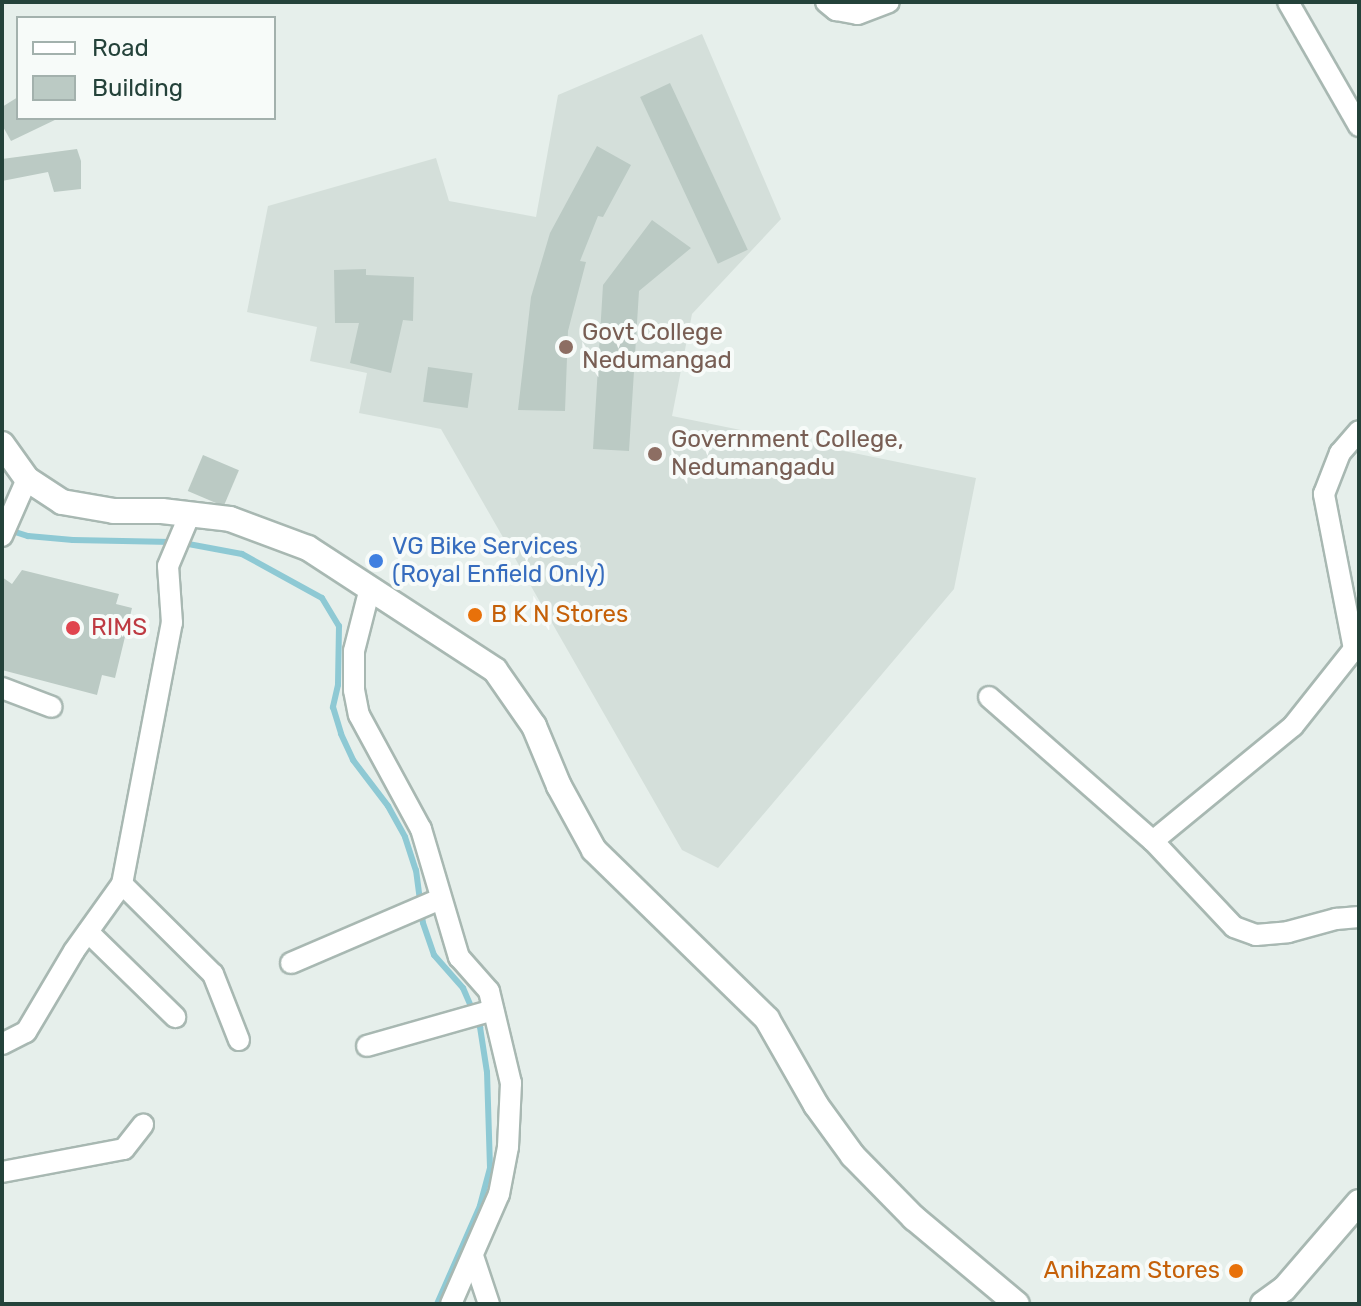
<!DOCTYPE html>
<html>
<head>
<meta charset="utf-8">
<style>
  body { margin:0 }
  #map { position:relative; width:1361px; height:1306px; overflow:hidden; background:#e6efeb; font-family:Rubik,sans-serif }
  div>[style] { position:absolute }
  .built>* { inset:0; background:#d4dfda }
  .stream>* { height:6px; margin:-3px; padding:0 3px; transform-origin:3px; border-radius:3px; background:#8ec9d4 }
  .building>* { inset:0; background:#bbcac4; transform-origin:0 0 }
  .roads { filter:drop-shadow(2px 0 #a8b8b2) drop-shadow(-2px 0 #a8b8b2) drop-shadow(0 2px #a8b8b2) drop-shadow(0 -2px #a8b8b2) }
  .street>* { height:20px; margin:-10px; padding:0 10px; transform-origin:10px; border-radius:10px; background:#fff }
  .secondary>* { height:24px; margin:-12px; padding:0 12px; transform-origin:12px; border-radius:12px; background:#fff }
  .dots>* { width:22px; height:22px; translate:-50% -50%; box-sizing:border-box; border:4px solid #f7fbf9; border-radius:50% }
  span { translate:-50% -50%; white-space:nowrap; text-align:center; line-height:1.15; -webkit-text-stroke:8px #f7fbf9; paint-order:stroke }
  .education-label { font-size:24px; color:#785e54 }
  .left { translate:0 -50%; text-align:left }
  .shop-label { font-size:24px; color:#366cbe }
  .food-label { font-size:24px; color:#c56008 }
  .right { translate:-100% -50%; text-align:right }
  .health-label { font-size:24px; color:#be3a42 }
  .frame { position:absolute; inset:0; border:4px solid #24423a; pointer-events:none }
  .legend { position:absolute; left:16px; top:16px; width:260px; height:104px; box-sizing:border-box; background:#f7fbf9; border:2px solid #a3b1ad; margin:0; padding:10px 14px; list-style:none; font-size:24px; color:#24423a }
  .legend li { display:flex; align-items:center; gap:16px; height:40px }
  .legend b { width:40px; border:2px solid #a3b1ad }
</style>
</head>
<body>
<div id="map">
  <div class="built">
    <i style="clip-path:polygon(702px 34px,781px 219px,692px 314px,672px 416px,976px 478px,954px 589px,718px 868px,682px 850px,441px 429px,359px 413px,367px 373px,310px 361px,317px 327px,247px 312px,268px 206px,436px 158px,449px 201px,536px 217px,558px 95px)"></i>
  </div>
  <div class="stream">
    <i style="left:9px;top:530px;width:20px;rotate:18deg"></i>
    <i style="left:28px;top:536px;width:45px;rotate:5.1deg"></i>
    <i style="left:73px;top:540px;width:99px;rotate:1.2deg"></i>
    <i style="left:183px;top:543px;width:60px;rotate:10.6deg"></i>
    <i style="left:242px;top:554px;width:91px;rotate:28.8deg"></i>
    <i style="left:322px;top:598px;width:33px;rotate:59deg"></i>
    <i style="left:339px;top:626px;width:59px;rotate:91deg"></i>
    <i style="left:338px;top:685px;width:23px;rotate:103deg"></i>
    <i style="left:333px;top:707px;width:28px;rotate:73deg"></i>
    <i style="left:341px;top:734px;width:29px;rotate:65deg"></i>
    <i style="left:353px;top:760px;width:58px;rotate:52.7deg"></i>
    <i style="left:388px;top:806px;width:35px;rotate:61deg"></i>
    <i style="left:405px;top:837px;width:35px;rotate:72deg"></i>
    <i style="left:416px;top:870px;width:53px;rotate:82.5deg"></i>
    <i style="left:423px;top:923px;width:34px;rotate:71deg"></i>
    <i style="left:434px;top:955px;width:44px;rotate:48.7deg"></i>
    <i style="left:463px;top:988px;width:43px;rotate:66.4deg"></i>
    <i style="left:480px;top:1027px;width:46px;rotate:81.2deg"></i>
    <i style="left:487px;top:1072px;width:96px;rotate:88.2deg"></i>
    <i style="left:490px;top:1168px;width:39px;rotate:105deg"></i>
    <i style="left:480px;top:1206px;width:107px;rotate:113.7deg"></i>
  </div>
  <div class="building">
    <i style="left:670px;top:83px;width:184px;height:33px;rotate:65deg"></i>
    <i style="clip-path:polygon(18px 97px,18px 118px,59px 118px,11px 141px,2px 125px,2px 107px)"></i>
    <i style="clip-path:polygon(597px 146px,631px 165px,603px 217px,598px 216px,580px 261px,586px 262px,568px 331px,565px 411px,518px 410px,531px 297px,550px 233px)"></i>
    <i style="clip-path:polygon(77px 149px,81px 161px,81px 189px,54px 192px,48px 172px,2px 181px,2px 159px)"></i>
    <i style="clip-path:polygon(652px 220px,691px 248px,639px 291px,629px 451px,593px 449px,603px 285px)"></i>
    <i style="clip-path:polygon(366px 269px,366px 275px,414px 277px,413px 321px,403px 320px,391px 373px,350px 363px,359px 323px,335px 323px,334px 270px)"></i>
    <i style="left:428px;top:367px;width:45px;height:35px;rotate:8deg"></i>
    <i style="left:203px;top:455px;width:39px;height:39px;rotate:23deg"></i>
    <i style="clip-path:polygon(22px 570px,119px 594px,116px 604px,132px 608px,115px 678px,102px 675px,97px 695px,2px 670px,2px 577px,12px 584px)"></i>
  </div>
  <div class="roads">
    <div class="street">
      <i style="left:826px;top:2px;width:13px;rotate:39deg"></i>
      <i style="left:836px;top:10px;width:22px;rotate:10deg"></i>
      <i style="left:858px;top:14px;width:33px;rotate:-21deg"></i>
      <i style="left:1288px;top:2px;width:143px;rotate:60.2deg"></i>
      <i style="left:2px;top:536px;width:62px;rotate:-66.3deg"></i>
      <i style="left:370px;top:588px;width:65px;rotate:104.3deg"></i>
      <i style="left:354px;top:651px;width:39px;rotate:90deg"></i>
      <i style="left:354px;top:690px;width:25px;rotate:79deg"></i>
      <i style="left:359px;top:715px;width:130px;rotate:61.5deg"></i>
      <i style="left:421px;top:829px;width:134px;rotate:73.5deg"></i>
      <i style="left:459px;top:957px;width:45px;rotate:48.6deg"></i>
      <i style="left:489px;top:991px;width:95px;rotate:76.6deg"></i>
      <i style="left:511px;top:1083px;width:64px;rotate:92.7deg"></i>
      <i style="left:508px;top:1147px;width:48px;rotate:100.8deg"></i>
      <i style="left:499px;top:1194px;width:120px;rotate:113.6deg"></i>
      <i style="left:1354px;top:649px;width:158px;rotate:-101deg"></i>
      <i style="left:1324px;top:494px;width:44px;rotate:-68.7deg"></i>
      <i style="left:1340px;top:453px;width:29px;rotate:-49deg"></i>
      <i style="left:2px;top:688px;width:53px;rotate:20.8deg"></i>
      <i style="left:989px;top:697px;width:218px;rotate:41.3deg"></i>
      <i style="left:1153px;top:841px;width:118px;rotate:46.7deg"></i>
      <i style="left:1234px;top:927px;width:23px;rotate:20deg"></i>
      <i style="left:1256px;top:935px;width:32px;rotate:-5deg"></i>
      <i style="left:1288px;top:932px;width:50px;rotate:-15.2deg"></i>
      <i style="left:1336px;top:919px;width:23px;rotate:-5deg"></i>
      <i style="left:1153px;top:841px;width:181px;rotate:-39.4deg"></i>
      <i style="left:1293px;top:726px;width:98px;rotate:-51.6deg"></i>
      <i style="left:1354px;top:649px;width:5px;rotate:11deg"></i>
      <i style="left:122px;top:884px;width:128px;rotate:44.7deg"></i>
      <i style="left:213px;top:974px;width:71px;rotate:68.5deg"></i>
      <i style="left:88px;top:932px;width:122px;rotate:44.3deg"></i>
      <i style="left:291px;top:963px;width:162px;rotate:-23.2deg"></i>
      <i style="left:2px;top:1044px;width:27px;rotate:-27deg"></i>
      <i style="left:26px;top:1032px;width:94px;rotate:-59.3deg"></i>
      <i style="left:74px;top:951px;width:82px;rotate:-54.4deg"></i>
      <i style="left:122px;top:884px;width:266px;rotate:-79.2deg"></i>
      <i style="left:172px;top:623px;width:57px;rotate:-94deg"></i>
      <i style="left:168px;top:566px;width:56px;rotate:-67.1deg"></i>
      <i style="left:367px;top:1046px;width:131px;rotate:-15.9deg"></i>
      <i style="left:2px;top:1172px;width:124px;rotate:-10.7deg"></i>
      <i style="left:124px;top:1149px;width:31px;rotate:-52deg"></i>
      <i style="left:473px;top:1256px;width:51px;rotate:71.6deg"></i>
    </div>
    <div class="secondary">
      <i style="left:2px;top:444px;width:43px;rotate:54.5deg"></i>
      <i style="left:27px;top:479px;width:42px;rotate:33.3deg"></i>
      <i style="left:62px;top:502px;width:53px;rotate:9.8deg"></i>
      <i style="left:114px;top:511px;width:48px"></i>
      <i style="left:162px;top:511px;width:68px;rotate:6.7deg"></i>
      <i style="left:230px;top:519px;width:83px;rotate:20.4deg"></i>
      <i style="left:308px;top:548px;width:223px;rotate:33.1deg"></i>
      <i style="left:495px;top:670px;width:68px;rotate:55.1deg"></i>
      <i style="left:534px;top:726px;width:65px;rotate:67.4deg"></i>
      <i style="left:559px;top:786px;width:73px;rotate:61.3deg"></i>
      <i style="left:594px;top:850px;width:242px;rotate:44.3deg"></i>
      <i style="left:767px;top:1019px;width:99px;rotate:60.3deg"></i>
      <i style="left:816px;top:1105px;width:63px;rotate:54deg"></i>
      <i style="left:853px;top:1156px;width:87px;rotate:45.5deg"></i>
      <i style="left:914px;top:1218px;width:134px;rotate:39.9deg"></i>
      <i style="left:1263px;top:1304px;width:26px;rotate:-36deg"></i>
      <i style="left:1284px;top:1289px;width:115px;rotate:-49.2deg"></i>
    </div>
  </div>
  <div class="dots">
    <i style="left:566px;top:347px;background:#8d6e63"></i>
    <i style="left:655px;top:454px;background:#8d6e63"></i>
    <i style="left:376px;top:561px;background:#3f7fe0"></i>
    <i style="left:475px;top:615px;background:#e8710a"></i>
    <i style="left:73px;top:628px;background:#e0444e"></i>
    <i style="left:1236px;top:1271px;background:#e8710a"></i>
  </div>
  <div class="education-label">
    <span class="left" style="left:582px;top:347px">Govt College<br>Nedumangad</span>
    <span class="left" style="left:671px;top:454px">Government College,<br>Nedumangadu</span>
  </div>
  <div class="shop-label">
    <span class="left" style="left:392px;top:561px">VG Bike Services<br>(Royal Enfield Only)</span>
  </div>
  <div class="food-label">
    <span class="left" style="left:491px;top:615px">B K N Stores</span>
    <span class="right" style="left:1220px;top:1271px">Anihzam Stores</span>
  </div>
  <div class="health-label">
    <span class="left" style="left:91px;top:628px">RIMS</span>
  </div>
  <div class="frame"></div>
  <ul class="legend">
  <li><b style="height:10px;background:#fff"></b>Road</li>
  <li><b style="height:22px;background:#bbcac4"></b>Building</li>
  </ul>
</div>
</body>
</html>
